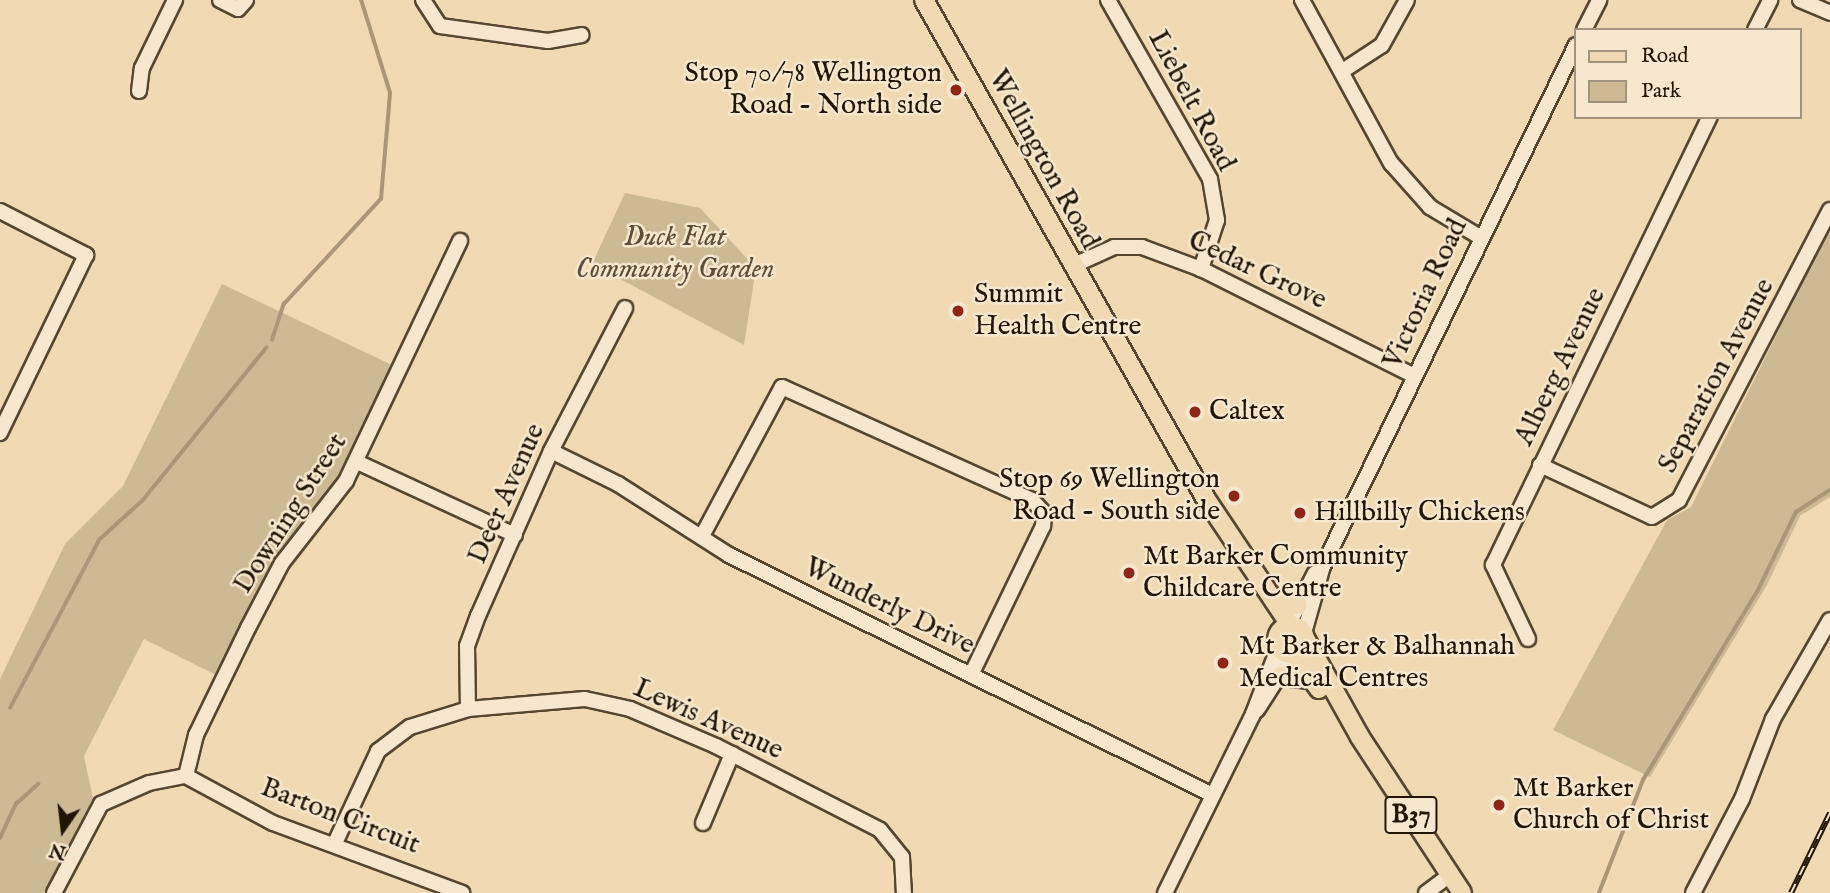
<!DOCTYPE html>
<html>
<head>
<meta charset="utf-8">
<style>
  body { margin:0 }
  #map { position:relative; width:1830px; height:893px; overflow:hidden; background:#f1dab3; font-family:"IM FELL English",serif }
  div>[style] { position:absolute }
  .green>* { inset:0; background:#ceb995 }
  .stream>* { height:3.5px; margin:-1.75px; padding:0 1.75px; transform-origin:1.75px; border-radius:1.75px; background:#ab9778 }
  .roads { filter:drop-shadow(2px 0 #564630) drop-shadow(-2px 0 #564630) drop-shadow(0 2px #564630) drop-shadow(0 -2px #564630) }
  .minor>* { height:14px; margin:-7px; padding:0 7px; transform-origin:7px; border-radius:7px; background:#f6e7ce }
  .major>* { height:18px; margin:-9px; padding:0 9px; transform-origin:9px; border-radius:9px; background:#f1dab3 }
  .major>.ring { margin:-9px; padding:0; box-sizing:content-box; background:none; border:18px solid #f1dab3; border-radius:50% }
  .rail>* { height:6px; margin-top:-3px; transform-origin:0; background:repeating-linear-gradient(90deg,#f6e7ce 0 10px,#231505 0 20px); box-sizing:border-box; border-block:2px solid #231505 }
  .dots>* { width:19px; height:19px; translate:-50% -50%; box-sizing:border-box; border:4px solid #f6e7ce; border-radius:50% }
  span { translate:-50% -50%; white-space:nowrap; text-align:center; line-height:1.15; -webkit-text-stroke:5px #f6e7ce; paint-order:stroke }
  .shield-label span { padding:2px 5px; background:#f6e7ce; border:2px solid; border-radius:5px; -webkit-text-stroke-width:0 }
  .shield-label { font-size:26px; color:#231505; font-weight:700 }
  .poi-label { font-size:28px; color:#231505 }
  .right { translate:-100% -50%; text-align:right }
  .left { translate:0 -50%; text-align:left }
  .street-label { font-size:28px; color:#231505 }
  .park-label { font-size:28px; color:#5f4e37; font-style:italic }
  .legend { position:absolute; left:1574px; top:28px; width:228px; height:91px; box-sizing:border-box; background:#f6e7ce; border:2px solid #a2937e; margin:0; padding:9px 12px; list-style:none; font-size:21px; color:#231505 }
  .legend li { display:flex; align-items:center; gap:14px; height:35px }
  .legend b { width:35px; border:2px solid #a2937e }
  .north { position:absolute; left:28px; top:795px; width:70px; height:70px; -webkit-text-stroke:5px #f6e7ce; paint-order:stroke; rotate:194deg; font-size:19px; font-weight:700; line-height:28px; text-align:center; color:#231505 }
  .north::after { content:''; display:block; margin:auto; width:24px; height:32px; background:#231505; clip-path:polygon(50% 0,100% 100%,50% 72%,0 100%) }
</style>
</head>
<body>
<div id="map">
  <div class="green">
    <i style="clip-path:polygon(625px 193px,700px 208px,756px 268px,744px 345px,592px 264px)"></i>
    <i style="clip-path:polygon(1830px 227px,1830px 497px,1800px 516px,1767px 585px,1650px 777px,1553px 730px,1667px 520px,1691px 507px)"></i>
    <i style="clip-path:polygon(222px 284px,394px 366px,338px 477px,274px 561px,216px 675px,144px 639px,84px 756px,93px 798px,44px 893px,0 893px,0 679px,65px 544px,123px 486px)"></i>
  </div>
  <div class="stream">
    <i style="left:272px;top:340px;width:38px;rotate:-72deg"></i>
    <i style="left:284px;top:304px;width:143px;rotate:-47.3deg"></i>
    <i style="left:381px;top:199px;width:106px;rotate:-85.1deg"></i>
    <i style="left:390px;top:93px;width:97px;rotate:-107.3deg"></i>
    <i style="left:10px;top:708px;width:191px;rotate:-62deg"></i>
    <i style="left:100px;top:539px;width:58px;rotate:-42.2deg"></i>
    <i style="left:143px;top:500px;width:196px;rotate:-51deg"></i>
    <i style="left:0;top:838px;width:38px;rotate:-65deg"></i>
    <i style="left:16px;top:804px;width:30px;rotate:-42deg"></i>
    <i style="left:1599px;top:893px;width:121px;rotate:-68.7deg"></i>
    <i style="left:1643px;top:780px;width:220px;rotate:-58.8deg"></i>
    <i style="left:1757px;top:592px;width:89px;rotate:-64deg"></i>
    <i style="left:1796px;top:512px;width:40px;rotate:-32.9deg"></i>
  </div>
  <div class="roads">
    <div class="minor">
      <i style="left:220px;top:0;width:20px;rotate:27deg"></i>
      <i style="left:238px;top:9px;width:12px;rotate:-48deg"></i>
      <i style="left:423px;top:0;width:31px;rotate:57deg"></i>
      <i style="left:440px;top:26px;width:109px;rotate:7.9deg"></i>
      <i style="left:548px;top:41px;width:34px;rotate:-10deg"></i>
      <i style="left:1108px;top:0;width:206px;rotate:60.3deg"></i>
      <i style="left:1210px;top:179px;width:42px;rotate:80.3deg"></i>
      <i style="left:1217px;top:220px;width:52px;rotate:108.1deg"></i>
      <i style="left:1302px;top:0;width:186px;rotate:61.4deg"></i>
      <i style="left:1391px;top:163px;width:59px;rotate:48.4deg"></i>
      <i style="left:1430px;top:207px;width:58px;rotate:31deg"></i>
      <i style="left:1800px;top:0;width:33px;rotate:23deg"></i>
      <i style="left:1584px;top:30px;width:34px;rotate:-63deg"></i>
      <i style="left:1755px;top:30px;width:34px;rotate:-63deg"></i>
      <i style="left:1344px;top:70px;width:45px;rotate:-33.3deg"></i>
      <i style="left:1382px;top:45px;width:51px;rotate:-60.9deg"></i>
      <i style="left:139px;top:91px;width:23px;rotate:-83deg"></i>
      <i style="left:142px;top:68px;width:76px;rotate:-64.1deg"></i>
      <i style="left:0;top:211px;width:97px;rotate:27.1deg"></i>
      <i style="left:86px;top:255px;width:198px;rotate:115.8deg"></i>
      <i style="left:1072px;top:266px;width:46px;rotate:-24.3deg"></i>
      <i style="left:1114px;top:247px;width:28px"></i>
      <i style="left:1142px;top:247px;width:63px;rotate:20.4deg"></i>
      <i style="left:1201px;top:269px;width:239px;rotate:26.6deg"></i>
      <i style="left:551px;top:451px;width:75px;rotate:26.2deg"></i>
      <i style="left:618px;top:484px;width:132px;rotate:32.6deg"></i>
      <i style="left:729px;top:555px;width:540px;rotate:26.38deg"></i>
      <i style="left:357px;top:462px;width:174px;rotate:24.8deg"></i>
      <i style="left:1540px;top:465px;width:123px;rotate:24.9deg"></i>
      <i style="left:1652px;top:517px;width:32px;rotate:-32deg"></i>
      <i style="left:1679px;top:500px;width:327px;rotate:-62.5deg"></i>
      <i style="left:702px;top:536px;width:169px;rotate:-61.8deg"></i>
      <i style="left:782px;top:387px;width:274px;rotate:24.3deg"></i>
      <i style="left:1032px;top:500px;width:18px;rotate:47deg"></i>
      <i style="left:1044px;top:513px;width:13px;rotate:94deg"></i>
      <i style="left:1043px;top:526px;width:165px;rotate:115.8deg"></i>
      <i style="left:1294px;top:614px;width:46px;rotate:-62.9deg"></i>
      <i style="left:1304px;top:633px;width:70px;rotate:-74.2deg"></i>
      <i style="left:1323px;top:566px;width:579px;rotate:-64.1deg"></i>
      <i style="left:1528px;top:639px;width:82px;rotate:-115.3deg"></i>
      <i style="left:1493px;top:565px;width:498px;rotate:-64.2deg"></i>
      <i style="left:468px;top:709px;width:63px;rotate:-90.9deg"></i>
      <i style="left:467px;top:646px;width:32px;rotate:-70deg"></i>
      <i style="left:478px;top:616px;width:180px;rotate:-66.1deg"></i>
      <i style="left:551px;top:451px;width:161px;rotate:-62.6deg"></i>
      <i style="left:1257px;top:710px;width:67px;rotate:-57.3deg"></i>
      <i style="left:186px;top:776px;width:42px;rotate:-76.3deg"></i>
      <i style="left:196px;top:735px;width:119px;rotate:-64.1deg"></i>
      <i style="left:248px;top:628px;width:73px;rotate:-62.4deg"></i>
      <i style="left:282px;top:563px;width:104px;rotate:-52deg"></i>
      <i style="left:346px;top:481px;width:266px;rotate:-64.6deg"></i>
      <i style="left:703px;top:823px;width:75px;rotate:-67.2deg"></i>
      <i style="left:335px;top:843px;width:102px;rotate:-64.9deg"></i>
      <i style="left:378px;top:751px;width:40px;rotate:-37deg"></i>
      <i style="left:410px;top:727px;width:61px;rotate:-17.2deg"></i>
      <i style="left:468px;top:709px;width:117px;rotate:-4.9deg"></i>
      <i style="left:585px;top:699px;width:46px;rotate:12.5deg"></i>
      <i style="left:630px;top:709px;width:94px;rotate:23.3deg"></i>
      <i style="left:716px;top:746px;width:184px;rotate:27.1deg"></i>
      <i style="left:880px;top:830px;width:35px;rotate:51deg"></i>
      <i style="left:902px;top:857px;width:36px;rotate:87deg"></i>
      <i style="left:54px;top:893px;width:101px;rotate:-62.2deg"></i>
      <i style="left:101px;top:804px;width:52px;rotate:-23.6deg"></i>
      <i style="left:149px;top:783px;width:38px;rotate:-11deg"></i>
      <i style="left:186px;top:776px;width:99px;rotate:28.4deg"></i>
      <i style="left:273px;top:823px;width:202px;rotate:20.3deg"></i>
      <i style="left:1165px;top:893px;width:199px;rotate:-63.8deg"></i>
      <i style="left:1253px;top:714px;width:73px;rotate:-69.1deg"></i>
      <i style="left:1426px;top:893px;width:30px;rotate:-37deg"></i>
      <i style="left:1693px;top:893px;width:106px;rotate:-62.5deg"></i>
      <i style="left:1742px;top:799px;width:86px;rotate:-68.8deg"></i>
      <i style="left:1773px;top:719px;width:114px;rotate:-60.1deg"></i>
    </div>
    <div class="major">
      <i style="left:924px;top:0;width:573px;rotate:60.53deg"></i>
      <i style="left:1206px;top:499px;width:151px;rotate:56.3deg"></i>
      <i style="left:1275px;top:602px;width:23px;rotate:7deg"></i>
      <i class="ring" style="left:1277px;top:626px;width:10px;height:10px"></i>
      <i style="left:1306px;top:640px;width:111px;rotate:60.9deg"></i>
      <i style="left:1360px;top:737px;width:186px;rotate:56.8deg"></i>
      <i style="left:1294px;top:654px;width:43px;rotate:54.5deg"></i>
      <i style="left:1281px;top:676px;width:31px;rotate:6deg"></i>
    </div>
  </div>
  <div class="rail">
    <i style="left:1791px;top:893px;width:89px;rotate:-64deg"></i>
  </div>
  <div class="dots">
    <i style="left:956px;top:90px;background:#8f2418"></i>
    <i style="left:958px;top:311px;background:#8f2418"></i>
    <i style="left:1195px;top:412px;background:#8f2418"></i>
    <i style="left:1234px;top:496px;background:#8f2418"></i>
    <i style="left:1300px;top:513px;background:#8f2418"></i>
    <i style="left:1129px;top:573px;background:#8f2418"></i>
    <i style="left:1223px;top:663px;background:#8f2418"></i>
    <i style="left:1499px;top:805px;background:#8f2418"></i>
  </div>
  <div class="shield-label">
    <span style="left:1411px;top:815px">B37</span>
  </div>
  <div class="poi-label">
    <span class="right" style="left:942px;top:90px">Stop 70/78 Wellington<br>Road - North side</span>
    <span class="left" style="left:974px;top:311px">Summit<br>Health Centre</span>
    <span class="left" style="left:1209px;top:412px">Caltex</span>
    <span class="right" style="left:1220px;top:496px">Stop 69 Wellington<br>Road - South side</span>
    <span class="left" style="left:1314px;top:513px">Hillbilly Chickens</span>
    <span class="left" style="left:1143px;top:573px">Mt Barker Community<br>Childcare Centre</span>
    <span class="left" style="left:1239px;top:663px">Mt Barker &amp; Balhannah<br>Medical Centres</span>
    <span class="left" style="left:1513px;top:805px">Mt Barker<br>Church of Christ</span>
  </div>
  <div class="street-label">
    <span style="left:1191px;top:101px;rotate:62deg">Liebelt Road</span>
    <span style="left:1043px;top:160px;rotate:61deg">Wellington Road</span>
    <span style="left:1257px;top:271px;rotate:25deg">Cedar Grove</span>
    <span style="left:1426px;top:294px;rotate:-65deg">Victoria Road</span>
    <span style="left:1561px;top:367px;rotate:-64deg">Alberg Avenue</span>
    <span style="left:1717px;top:376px;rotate:-62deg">Separation Avenue</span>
    <span style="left:507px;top:494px;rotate:-66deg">Deer Avenue</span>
    <span style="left:291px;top:514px;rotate:-57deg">Downing Street</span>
    <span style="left:889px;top:607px;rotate:26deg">Wunderly Drive</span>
    <span style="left:708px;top:720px;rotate:24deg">Lewis Avenue</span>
    <span style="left:340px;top:817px;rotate:21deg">Barton Circuit</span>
  </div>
  <div class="park-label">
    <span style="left:675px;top:254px">Duck Flat<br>Community Garden</span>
  </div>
  <ul class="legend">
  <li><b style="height:9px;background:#f1dab3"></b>Road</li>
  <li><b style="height:19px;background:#ceb995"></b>Park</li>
  </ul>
  <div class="north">N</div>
</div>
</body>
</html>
